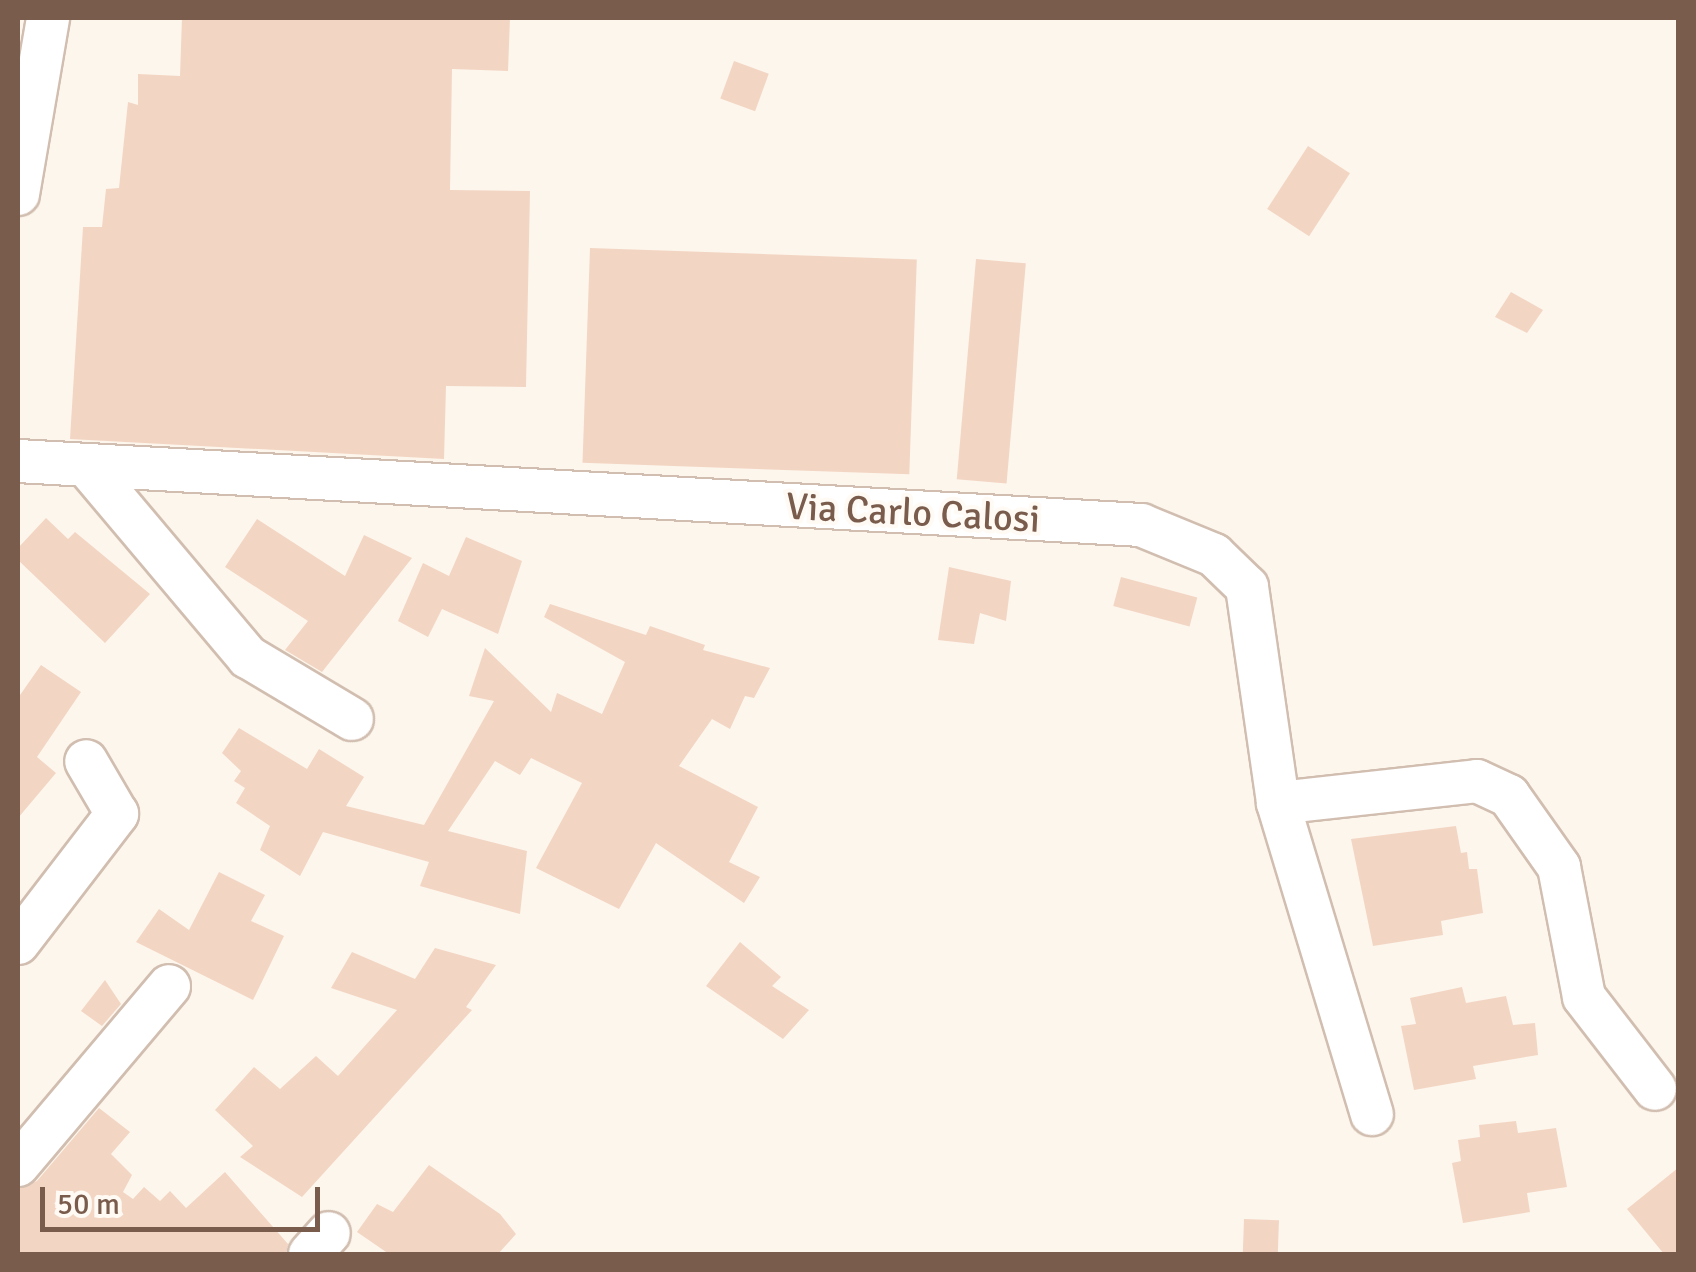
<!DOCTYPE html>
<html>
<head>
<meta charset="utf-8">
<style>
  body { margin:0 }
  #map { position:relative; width:1696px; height:1272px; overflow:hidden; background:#fdf6ec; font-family:Signika,sans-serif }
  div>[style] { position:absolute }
  .building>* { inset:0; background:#f3d5c3; transform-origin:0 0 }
  .roads { filter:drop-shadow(2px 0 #d1beb0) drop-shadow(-2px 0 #d1beb0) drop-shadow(0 2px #d1beb0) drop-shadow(0 -2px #d1beb0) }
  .minor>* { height:42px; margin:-21px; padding:0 21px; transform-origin:21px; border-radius:21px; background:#fff }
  span { translate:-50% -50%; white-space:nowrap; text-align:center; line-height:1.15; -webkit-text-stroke:8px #fffaf3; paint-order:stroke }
  .street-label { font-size:38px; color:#7a5c4d }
  .frame { position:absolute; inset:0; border:20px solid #7a5c4d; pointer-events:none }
  .scale { position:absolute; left:40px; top:1187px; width:280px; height:45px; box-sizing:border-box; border:5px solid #7a5c4d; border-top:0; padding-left:12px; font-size:30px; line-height:35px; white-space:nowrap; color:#7a5c4d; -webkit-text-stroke:8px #fffaf3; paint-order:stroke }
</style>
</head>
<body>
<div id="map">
  <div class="building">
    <i style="clip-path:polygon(182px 18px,510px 18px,508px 71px,452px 69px,450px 190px,530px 191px,526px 387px,446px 386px,444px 459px,70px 439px,83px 227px,102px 227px,106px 189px,119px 188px,128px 102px,138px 105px,138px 74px,180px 76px)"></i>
    <i style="left:734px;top:61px;width:37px;height:40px;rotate:20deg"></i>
    <i style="left:1308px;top:146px;width:50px;height:75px;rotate:33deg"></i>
    <i style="left:590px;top:248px;width:327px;height:215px;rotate:2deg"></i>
    <i style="left:976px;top:259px;width:50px;height:221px;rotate:5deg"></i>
    <i style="clip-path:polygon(1511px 292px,1543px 310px,1527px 333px,1495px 317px)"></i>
    <i style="clip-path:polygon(46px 518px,68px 539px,75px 532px,150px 594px,105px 643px,18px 560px,18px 548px)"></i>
    <i style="clip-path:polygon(257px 519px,345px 576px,364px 535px,412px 558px,322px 672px,285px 650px,308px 621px,225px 567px)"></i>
    <i style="clip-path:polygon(466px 537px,522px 561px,498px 634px,442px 609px,428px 637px,398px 621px,423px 563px,449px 576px)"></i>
    <i style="clip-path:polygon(949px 567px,1011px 581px,1006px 621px,980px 613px,974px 644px,938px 640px)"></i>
    <i style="left:1121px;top:577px;width:79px;height:30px;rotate:15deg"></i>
    <i style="clip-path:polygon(550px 604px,646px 635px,650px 626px,705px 645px,703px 650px,770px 668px,754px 698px,745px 696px,730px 729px,712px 719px,679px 766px,758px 807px,729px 862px,760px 877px,744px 903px,656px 843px,619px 909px,536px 868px,582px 783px,531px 758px,520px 775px,495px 761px,448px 831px,527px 851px,520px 914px,420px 886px,429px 862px,323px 832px,300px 876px,260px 850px,270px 826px,236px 803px,245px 788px,234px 781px,241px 771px,222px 753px,239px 728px,307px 769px,319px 749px,364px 777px,346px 806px,424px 825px,494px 701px,469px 696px,485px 648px,551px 712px,557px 693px,602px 714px,625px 662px,544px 617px)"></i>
    <i style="clip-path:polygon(41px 665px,81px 692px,37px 757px,56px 773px,18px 818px,18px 698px)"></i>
    <i style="clip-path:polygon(1456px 826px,1461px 853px,1467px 852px,1469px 869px,1477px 869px,1483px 913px,1441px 921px,1443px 935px,1373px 946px,1351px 839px)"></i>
    <i style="clip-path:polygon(219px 872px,265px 895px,251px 921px,284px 936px,253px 1000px,136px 942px,159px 909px,189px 930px)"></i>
    <i style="clip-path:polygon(740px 942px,781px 977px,772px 986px,809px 1010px,783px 1039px,706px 986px)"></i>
    <i style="clip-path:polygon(435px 948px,496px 965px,466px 1007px,472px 1010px,302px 1197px,240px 1157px,253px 1146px,215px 1110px,254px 1067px,280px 1089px,316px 1056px,338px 1076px,397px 1010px,331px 988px,352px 952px,415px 979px)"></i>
    <i style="clip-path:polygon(105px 980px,121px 1004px,102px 1026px,81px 1011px)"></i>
    <i style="clip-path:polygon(1462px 987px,1466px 1003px,1506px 996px,1513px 1025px,1535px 1023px,1538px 1055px,1473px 1066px,1476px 1079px,1414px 1090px,1401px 1026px,1416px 1024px,1410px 998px)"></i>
    <i style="clip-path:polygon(99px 1108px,130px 1132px,111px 1154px,132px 1175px,123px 1192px,133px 1199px,144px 1187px,160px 1201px,170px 1191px,186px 1208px,225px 1172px,288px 1244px,286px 1254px,18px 1254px,18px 1189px,37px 1181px)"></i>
    <i style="clip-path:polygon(1516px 1121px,1518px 1133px,1556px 1128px,1567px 1187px,1527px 1193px,1530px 1212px,1463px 1223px,1452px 1163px,1461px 1161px,1458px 1140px,1480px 1137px,1479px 1125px)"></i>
    <i style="clip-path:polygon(429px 1165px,500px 1214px,516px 1234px,498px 1254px,389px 1254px,357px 1232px,377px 1204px,393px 1212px)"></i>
    <i style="clip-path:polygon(1678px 1168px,1678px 1254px,1664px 1254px,1627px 1209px)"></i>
    <i style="left:1244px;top:1219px;width:35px;height:35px;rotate:2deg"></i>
  </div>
  <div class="roads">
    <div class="minor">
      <i style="left:18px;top:194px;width:179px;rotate:-80.3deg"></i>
      <i style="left:18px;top:461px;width:1125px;rotate:3.26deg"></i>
      <i style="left:1141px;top:525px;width:79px;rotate:22.3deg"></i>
      <i style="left:1214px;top:555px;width:46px;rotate:44.1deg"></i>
      <i style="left:1247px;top:587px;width:218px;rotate:81.8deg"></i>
      <i style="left:1278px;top:803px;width:325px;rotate:73.2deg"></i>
      <i style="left:87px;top:466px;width:250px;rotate:49.9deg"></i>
      <i style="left:248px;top:657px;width:121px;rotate:30.8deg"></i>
      <i style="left:1278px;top:803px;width:200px;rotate:-6.3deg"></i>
      <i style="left:1477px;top:781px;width:35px;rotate:25deg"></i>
      <i style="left:1509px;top:796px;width:87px;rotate:54.8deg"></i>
      <i style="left:1559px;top:867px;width:132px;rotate:79.1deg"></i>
      <i style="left:1584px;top:997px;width:116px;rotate:52.3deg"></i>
      <i style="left:18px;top:943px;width:163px;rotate:-52.5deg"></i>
      <i style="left:117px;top:814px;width:61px;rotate:-120.3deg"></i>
      <i style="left:18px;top:1165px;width:234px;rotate:-49.8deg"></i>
      <i style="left:310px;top:1254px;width:28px;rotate:-48deg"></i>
    </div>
  </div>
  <div class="street-label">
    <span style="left:913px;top:513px;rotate:3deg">Via Carlo Calosi</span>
  </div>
  <div class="frame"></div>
  <div class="scale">50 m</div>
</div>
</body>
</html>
